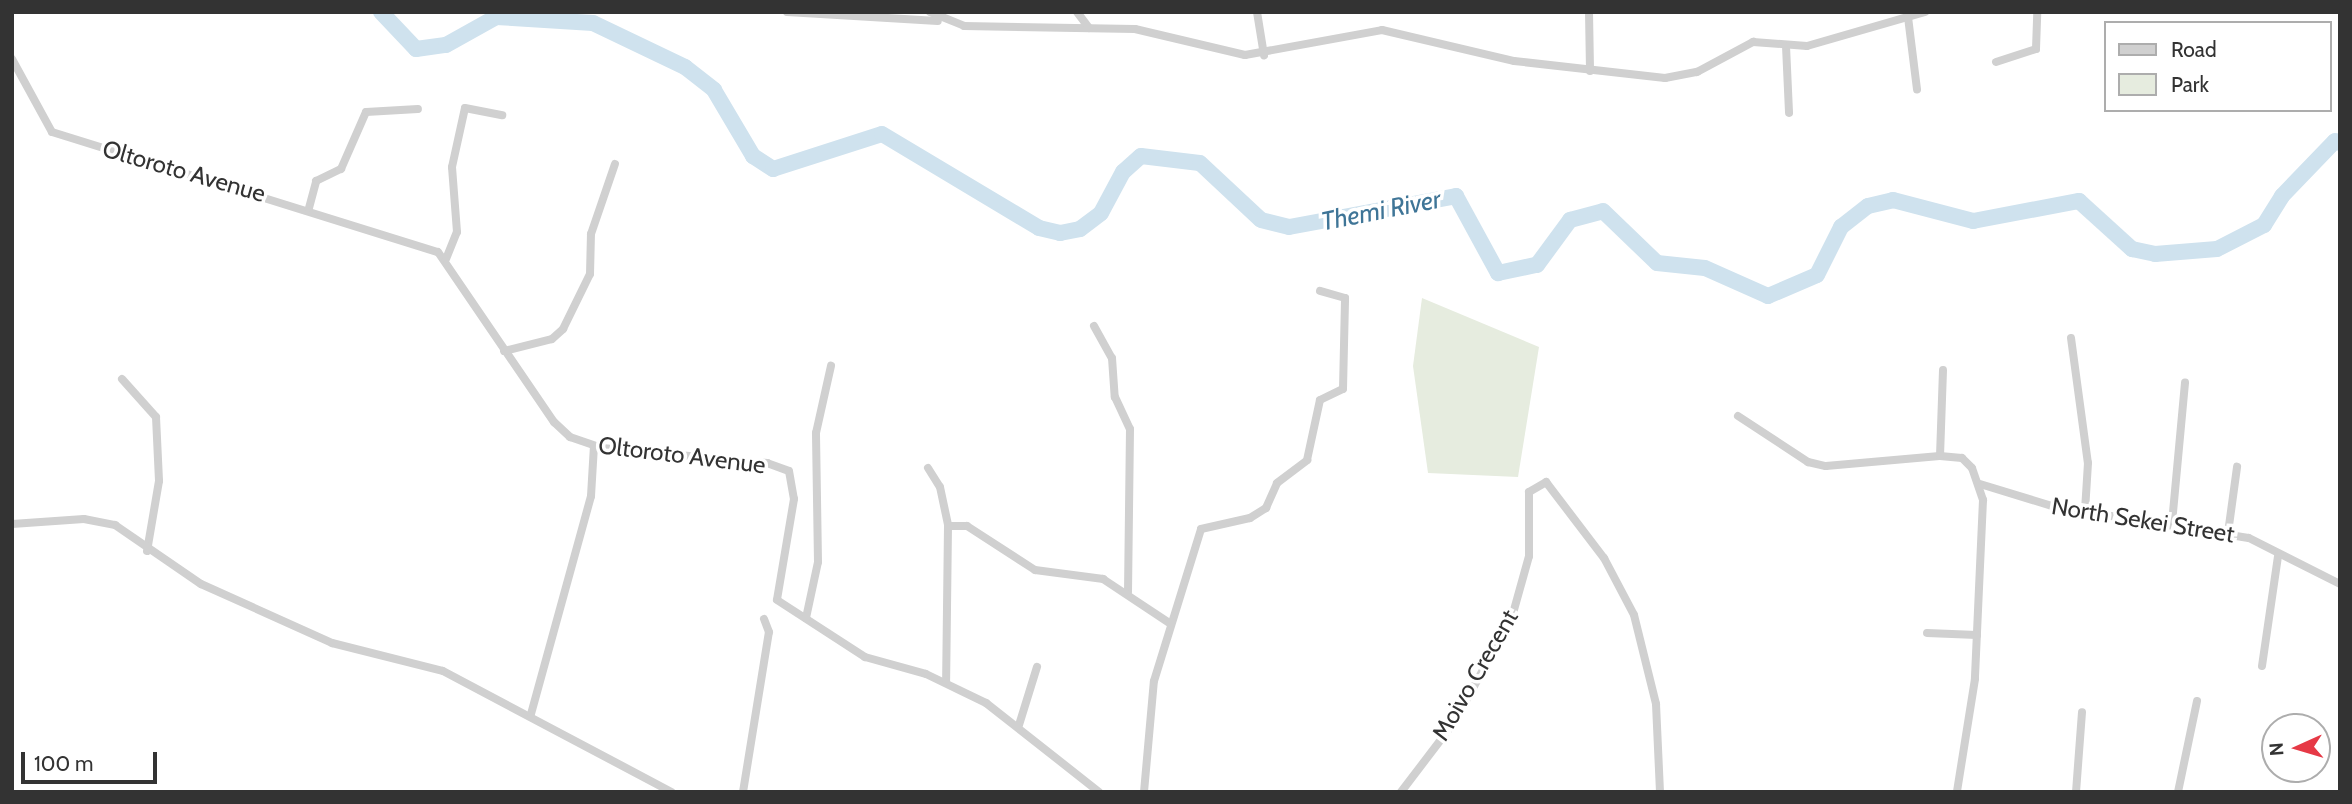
<!DOCTYPE html>
<html>
<head>
<meta charset="utf-8">
<style>
  body { margin:0 }
  #map { position:relative; width:2352px; height:804px; overflow:hidden; background:#fff; font-family:Cabin,sans-serif }
  div>[style] { position:absolute }
  .green>* { inset:0; background:#e6ecdf }
  .river>* { height:16px; margin:-8px; padding:0 8px; transform-origin:8px; border-radius:8px; background:#cfe2ee }
  .street>* { height:8px; margin:-4px; padding:0 4px; transform-origin:4px; border-radius:4px; background:#d0d0d0 }
  span { translate:-50% -50%; white-space:nowrap; text-align:center; line-height:1.15; -webkit-text-stroke:7px #fff; paint-order:stroke }
  .street-label { font-size:24px; color:#333 }
  .water-label { font-size:26px; color:#3f7597; font-style:italic }
  .frame { position:absolute; inset:0; border:14px solid #333; pointer-events:none }
  .legend { position:absolute; left:2104px; top:21px; width:228px; height:91px; box-sizing:border-box; background:#fff; border:2px solid #adadad; margin:0; padding:9px 12px; list-style:none; font-size:21px; color:#333 }
  .legend li { display:flex; align-items:center; gap:14px; height:35px }
  .legend b { width:35px; border:2px solid #adadad }
  .north { position:absolute; left:2261px; top:713px; width:70px; height:70px; box-sizing:border-box; background:#fff; border:2px solid #adadad; border-radius:50%; rotate:266deg; font-size:19px; font-weight:700; line-height:28px; text-align:center; color:#333 }
  .north::after { content:''; display:block; margin:auto; width:24px; height:32px; background:#e63946; clip-path:polygon(50% 0,100% 100%,50% 72%,0 100%) }
  .scale { position:absolute; left:21px; top:752px; width:136px; height:32px; box-sizing:border-box; border:4px solid #333; border-top:0; padding-left:9px; font-size:21px; line-height:24px; white-space:nowrap; color:#333; -webkit-text-stroke:5px #fff; paint-order:stroke }
</style>
</head>
<body>
<div id="map">
  <div class="green">
    <i style="clip-path:polygon(1422px 298px,1539px 347px,1518px 477px,1428px 473px,1413px 366px)"></i>
  </div>
  <div class="river">
    <i style="left:381px;top:12px;width:51px;rotate:46.6deg"></i>
    <i style="left:416px;top:49px;width:30px;rotate:-8deg"></i>
    <i style="left:446px;top:45px;width:57px;rotate:-29.2deg"></i>
    <i style="left:496px;top:17px;width:97px;rotate:3.5deg"></i>
    <i style="left:593px;top:23px;width:102px;rotate:25.6deg"></i>
    <i style="left:685px;top:67px;width:37px;rotate:38deg"></i>
    <i style="left:714px;top:90px;width:77px;rotate:59.4deg"></i>
    <i style="left:753px;top:156px;width:24px;rotate:33deg"></i>
    <i style="left:773px;top:169px;width:114px;rotate:-17.8deg"></i>
    <i style="left:882px;top:134px;width:183px;rotate:30.9deg"></i>
    <i style="left:1039px;top:228px;width:22px;rotate:13deg"></i>
    <i style="left:1060px;top:233px;width:20px;rotate:-11deg"></i>
    <i style="left:1080px;top:229px;width:26px;rotate:-37deg"></i>
    <i style="left:1101px;top:213px;width:47px;rotate:-61.8deg"></i>
    <i style="left:1123px;top:172px;width:24px;rotate:-42deg"></i>
    <i style="left:1141px;top:156px;width:59px;rotate:6.8deg"></i>
    <i style="left:1200px;top:163px;width:83px;rotate:43.1deg"></i>
    <i style="left:1261px;top:220px;width:29px;rotate:14deg"></i>
    <i style="left:1289px;top:227px;width:170px;rotate:-10.5deg"></i>
    <i style="left:1456px;top:196px;width:88px;rotate:61.4deg"></i>
    <i style="left:1498px;top:273px;width:40px;rotate:-12deg"></i>
    <i style="left:1537px;top:265px;width:56px;rotate:-53.7deg"></i>
    <i style="left:1570px;top:220px;width:34px;rotate:-15deg"></i>
    <i style="left:1603px;top:211px;width:75px;rotate:43.9deg"></i>
    <i style="left:1657px;top:263px;width:48px;rotate:5.9deg"></i>
    <i style="left:1705px;top:268px;width:69px;rotate:24deg"></i>
    <i style="left:1768px;top:296px;width:53px;rotate:-23.2deg"></i>
    <i style="left:1817px;top:275px;width:54px;rotate:-63.4deg"></i>
    <i style="left:1841px;top:227px;width:34px;rotate:-38deg"></i>
    <i style="left:1868px;top:206px;width:26px;rotate:-13deg"></i>
    <i style="left:1893px;top:200px;width:83px;rotate:14.7deg"></i>
    <i style="left:1973px;top:221px;width:108px;rotate:-10.7deg"></i>
    <i style="left:2079px;top:201px;width:72px;rotate:42.2deg"></i>
    <i style="left:2132px;top:249px;width:24px;rotate:12deg"></i>
    <i style="left:2155px;top:254px;width:62px;rotate:-4.6deg"></i>
    <i style="left:2217px;top:249px;width:53px;rotate:-27.1deg"></i>
    <i style="left:2264px;top:225px;width:34px;rotate:-58deg"></i>
    <i style="left:2282px;top:196px;width:76px;rotate:-46.1deg"></i>
    <i style="left:2335px;top:141px;width:5px;rotate:22deg"></i>
  </div>
  <div class="street">
    <i style="left:787px;top:12px;width:151px;rotate:3.4deg"></i>
    <i style="left:930px;top:12px;width:37px;rotate:22deg"></i>
    <i style="left:964px;top:26px;width:171px;rotate:1deg"></i>
    <i style="left:1135px;top:29px;width:113px;rotate:13.3deg"></i>
    <i style="left:1245px;top:55px;width:139px;rotate:-10.3deg"></i>
    <i style="left:1382px;top:30px;width:136px;rotate:13.2deg"></i>
    <i style="left:1514px;top:61px;width:152px;rotate:6.4deg"></i>
    <i style="left:1665px;top:78px;width:33px;rotate:-11deg"></i>
    <i style="left:1697px;top:72px;width:64px;rotate:-28.2deg"></i>
    <i style="left:1753px;top:42px;width:54px;rotate:4.2deg"></i>
    <i style="left:1807px;top:46px;width:123px;rotate:-16.1deg"></i>
    <i style="left:1077px;top:12px;width:20px;rotate:53deg"></i>
    <i style="left:1257px;top:12px;width:44px;rotate:80.8deg"></i>
    <i style="left:1589px;top:12px;width:59px;rotate:89deg"></i>
    <i style="left:1908px;top:17px;width:73px;rotate:82.9deg"></i>
    <i style="left:1786px;top:46px;width:67px;rotate:87.4deg"></i>
    <i style="left:12px;top:59px;width:83px;rotate:61.3deg"></i>
    <i style="left:52px;top:132px;width:404px;rotate:17.3deg"></i>
    <i style="left:438px;top:252px;width:206px;rotate:55.7deg"></i>
    <i style="left:554px;top:422px;width:22px;rotate:43deg"></i>
    <i style="left:570px;top:437px;width:34px;rotate:19deg"></i>
    <i style="left:602px;top:448px;width:166px;rotate:5.2deg"></i>
    <i style="left:767px;top:463px;width:23px;rotate:20deg"></i>
    <i style="left:789px;top:471px;width:28px;rotate:80deg"></i>
    <i style="left:794px;top:499px;width:102px;rotate:99.6deg"></i>
    <i style="left:777px;top:600px;width:105px;rotate:32.9deg"></i>
    <i style="left:865px;top:657px;width:63px;rotate:15.6deg"></i>
    <i style="left:926px;top:674px;width:67px;rotate:25.8deg"></i>
    <i style="left:986px;top:703px;width:144px;rotate:38.2deg"></i>
    <i style="left:1996px;top:62px;width:42px;rotate:-18deg"></i>
    <i style="left:2036px;top:49px;width:37px;rotate:-88deg"></i>
    <i style="left:309px;top:208px;width:28px;rotate:-75deg"></i>
    <i style="left:316px;top:181px;width:28px;rotate:-26deg"></i>
    <i style="left:341px;top:169px;width:62px;rotate:-66.3deg"></i>
    <i style="left:366px;top:112px;width:52px;rotate:-3.3deg"></i>
    <i style="left:446px;top:259px;width:29px;rotate:-68deg"></i>
    <i style="left:457px;top:232px;width:65px;rotate:-94.4deg"></i>
    <i style="left:452px;top:167px;width:60px;rotate:-77.6deg"></i>
    <i style="left:465px;top:108px;width:38px;rotate:11deg"></i>
    <i style="left:1094px;top:326px;width:37px;rotate:61deg"></i>
    <i style="left:1112px;top:358px;width:39px;rotate:86deg"></i>
    <i style="left:1115px;top:397px;width:35px;rotate:65deg"></i>
    <i style="left:1130px;top:429px;width:163px;rotate:90.7deg"></i>
    <i style="left:2071px;top:338px;width:126px;rotate:82.3deg"></i>
    <i style="left:2088px;top:463px;width:48px;rotate:93.6deg"></i>
    <i style="left:504px;top:351px;width:49px;rotate:-14deg"></i>
    <i style="left:552px;top:339px;width:15px;rotate:-42deg"></i>
    <i style="left:563px;top:329px;width:61px;rotate:-63.9deg"></i>
    <i style="left:590px;top:274px;width:40px;rotate:-88.6deg"></i>
    <i style="left:591px;top:234px;width:74px;rotate:-71.1deg"></i>
    <i style="left:122px;top:379px;width:51px;rotate:48.2deg"></i>
    <i style="left:156px;top:417px;width:64px;rotate:87.3deg"></i>
    <i style="left:159px;top:481px;width:71px;rotate:99.7deg"></i>
    <i style="left:1738px;top:416px;width:84px;rotate:33.3deg"></i>
    <i style="left:1808px;top:462px;width:18px;rotate:13deg"></i>
    <i style="left:1826px;top:466px;width:114px;rotate:-5deg"></i>
    <i style="left:1940px;top:456px;width:22px;rotate:5deg"></i>
    <i style="left:1962px;top:458px;width:14px;rotate:45deg"></i>
    <i style="left:1972px;top:468px;width:34px;rotate:71deg"></i>
    <i style="left:1983px;top:500px;width:179px;rotate:92.6deg"></i>
    <i style="left:1975px;top:679px;width:114px;rotate:99.1deg"></i>
    <i style="left:1940px;top:456px;width:86px;rotate:-88deg"></i>
    <i style="left:928px;top:468px;width:22px;rotate:58deg"></i>
    <i style="left:940px;top:487px;width:40px;rotate:78deg"></i>
    <i style="left:948px;top:526px;width:156px;rotate:90.7deg"></i>
    <i style="left:1980px;top:484px;width:78px;rotate:17deg"></i>
    <i style="left:2055px;top:507px;width:196px;rotate:9.1deg"></i>
    <i style="left:2249px;top:538px;width:102px;rotate:26.8deg"></i>
    <i style="left:2172px;top:523px;width:141px;rotate:-84.7deg"></i>
    <i style="left:12px;top:524px;width:72px;rotate:-4deg"></i>
    <i style="left:84px;top:519px;width:32px;rotate:11deg"></i>
    <i style="left:115px;top:525px;width:104px;rotate:34.5deg"></i>
    <i style="left:201px;top:584px;width:144px;rotate:24.2deg"></i>
    <i style="left:332px;top:643px;width:114px;rotate:14.2deg"></i>
    <i style="left:443px;top:671px;width:259px;rotate:27.9deg"></i>
    <i style="left:948px;top:526px;width:19px"></i>
    <i style="left:967px;top:526px;width:81px;rotate:32.9deg"></i>
    <i style="left:1035px;top:570px;width:69px;rotate:7.5deg"></i>
    <i style="left:1103px;top:579px;width:78px;rotate:33.5deg"></i>
    <i style="left:2228px;top:533px;width:67px;rotate:-82.2deg"></i>
    <i style="left:806px;top:618px;width:57px;rotate:-77.9deg"></i>
    <i style="left:818px;top:562px;width:129px;rotate:-90.9deg"></i>
    <i style="left:816px;top:433px;width:69px;rotate:-77.4deg"></i>
    <i style="left:1927px;top:633px;width:50px;rotate:2.3deg"></i>
    <i style="left:2262px;top:666px;width:111px;rotate:-81.7deg"></i>
    <i style="left:531px;top:714px;width:226px;rotate:-74.6deg"></i>
    <i style="left:591px;top:496px;width:50px;rotate:-86.6deg"></i>
    <i style="left:1019px;top:725px;width:61px;rotate:-72.8deg"></i>
    <i style="left:743px;top:792px;width:162px;rotate:-80.8deg"></i>
    <i style="left:769px;top:632px;width:14px;rotate:-111deg"></i>
    <i style="left:1144px;top:792px;width:111px;rotate:-84.9deg"></i>
    <i style="left:1154px;top:681px;width:159px;rotate:-72.8deg"></i>
    <i style="left:1201px;top:529px;width:50px;rotate:-12.7deg"></i>
    <i style="left:1250px;top:518px;width:19px;rotate:-32deg"></i>
    <i style="left:1266px;top:508px;width:27px;rotate:-66deg"></i>
    <i style="left:1277px;top:483px;width:38px;rotate:-37deg"></i>
    <i style="left:1307px;top:460px;width:61px;rotate:-77.8deg"></i>
    <i style="left:1320px;top:400px;width:25px;rotate:-26deg"></i>
    <i style="left:1343px;top:389px;width:91px;rotate:-88.7deg"></i>
    <i style="left:1345px;top:298px;width:26px;rotate:-164deg"></i>
    <i style="left:1401px;top:792px;width:89px;rotate:-52.7deg"></i>
    <i style="left:1455px;top:721px;width:119px;rotate:-61.3deg"></i>
    <i style="left:1512px;top:617px;width:63px;rotate:-74.4deg"></i>
    <i style="left:1529px;top:556px;width:64px;rotate:-90deg"></i>
    <i style="left:1529px;top:492px;width:20px;rotate:-30deg"></i>
    <i style="left:1546px;top:482px;width:96px;rotate:52.7deg"></i>
    <i style="left:1604px;top:558px;width:64px;rotate:62.2deg"></i>
    <i style="left:1634px;top:615px;width:92px;rotate:76.1deg"></i>
    <i style="left:1656px;top:704px;width:88px;rotate:87.4deg"></i>
    <i style="left:2076px;top:792px;width:80px;rotate:-85.7deg"></i>
    <i style="left:2178px;top:792px;width:93px;rotate:-78.2deg"></i>
  </div>
  <div class="street-label">
    <span style="left:184px;top:171px;rotate:16deg">Oltoroto Avenue</span>
    <span style="left:682px;top:455px;rotate:7deg">Oltoroto Avenue</span>
    <span style="left:2143px;top:520px;rotate:9deg">North Sekei Street</span>
    <span style="left:1475px;top:675px;rotate:-60deg">Moivo Crecent</span>
  </div>
  <div class="water-label">
    <span style="left:1381px;top:211px;rotate:-11deg">Themi River</span>
  </div>
  <div class="frame"></div>
  <ul class="legend">
  <li><b style="height:9px;background:#d0d0d0"></b>Road</li>
  <li><b style="height:19px;background:#e6ecdf"></b>Park</li>
  </ul>
  <div class="north">N</div>
  <div class="scale">100 m</div>
</div>
</body>
</html>
